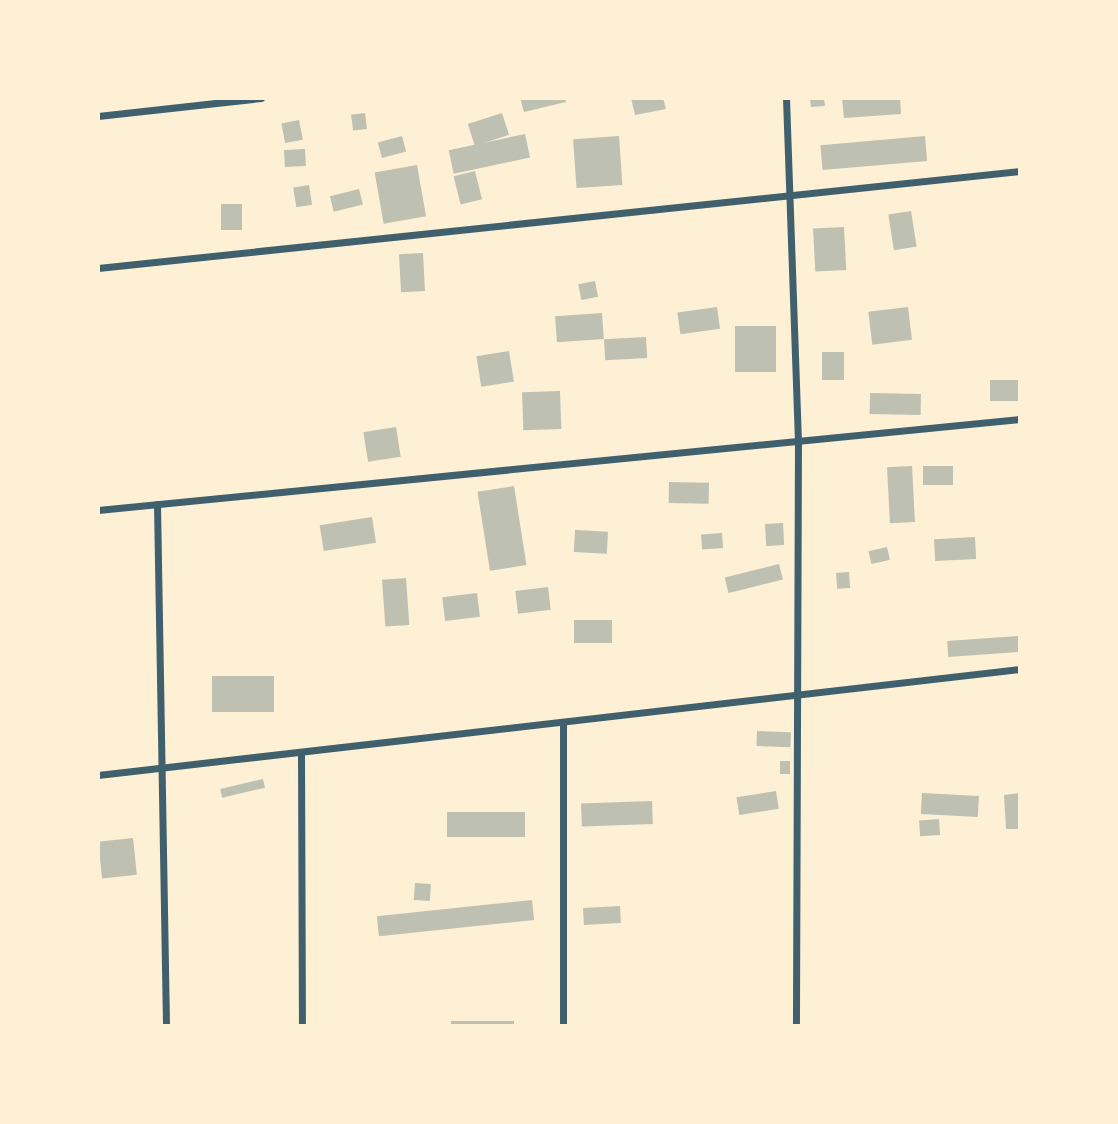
<!DOCTYPE html>
<html>
<head>
<meta charset="utf-8">
<style>
  body { margin:0 }
  #map { position:relative; width:1118px; height:1124px; overflow:hidden; background:#fdf0d5; font-family:Georgia,serif }
  div>[style] { position:absolute }
  .building>* { inset:0; background:#bec0b2; transform-origin:0 0 }
  .minor>* { height:7px; margin:-3.5px; padding:0 3.5px; transform-origin:3.5px; border-radius:3.5px; background:#3f606c }
  span { translate:-50% -50%; white-space:nowrap; text-align:center; line-height:1.15; -webkit-text-stroke:7px #fdf0d5; paint-order:stroke }
  .frame { position:absolute; inset:0; border:100px solid #fdf0d5; pointer-events:none }
</style>
</head>
<body>
<div id="map">
  <div class="building">
    <i style="clip-path:polygon(520px 98px,565px 98px,566px 102px,524px 112px)"></i>
    <i style="clip-path:polygon(631px 98px,663px 98px,666px 109px,635px 115px)"></i>
    <i style="clip-path:polygon(810px 98px,824px 98px,825px 106px,811px 107px)"></i>
    <i style="clip-path:polygon(842px 98px,900px 98px,901px 114px,844px 118px)"></i>
    <i style="left:365px;top:113px;width:16px;height:14px;rotate:83deg"></i>
    <i style="left:502px;top:113px;width:23px;height:36px;rotate:72deg"></i>
    <i style="left:299px;top:120px;width:20px;height:18px;rotate:79deg"></i>
    <i style="left:525px;top:134px;width:24px;height:78px;rotate:78deg"></i>
    <i style="left:402px;top:136px;width:16px;height:25px;rotate:75deg"></i>
    <i style="left:619px;top:136px;width:49px;height:46px;rotate:86deg"></i>
    <i style="left:925px;top:136px;width:25px;height:105px;rotate:85deg"></i>
    <i style="left:305px;top:149px;width:17px;height:21px;rotate:87deg"></i>
    <i style="left:417px;top:165px;width:52px;height:43px;rotate:80deg"></i>
    <i style="left:475px;top:171px;width:29px;height:22px;rotate:76deg"></i>
    <i style="left:309px;top:185px;width:20px;height:16px;rotate:81deg"></i>
    <i style="left:359px;top:189px;width:16px;height:30px;rotate:76deg"></i>
    <i style="left:221px;top:204px;width:21px;height:26px"></i>
    <i style="left:911px;top:211px;width:36px;height:23px;rotate:81deg"></i>
    <i style="left:844px;top:227px;width:43px;height:31px;rotate:87deg"></i>
    <i style="left:423px;top:253px;width:38px;height:24px;rotate:87deg"></i>
    <i style="left:595px;top:281px;width:16px;height:17px;rotate:79deg"></i>
    <i style="left:717px;top:307px;width:22px;height:40px;rotate:82deg"></i>
    <i style="left:908px;top:307px;width:33px;height:40px;rotate:83deg"></i>
    <i style="left:602px;top:313px;width:26px;height:47px;rotate:86deg"></i>
    <i style="left:735px;top:326px;width:41px;height:46px"></i>
    <i style="left:646px;top:337px;width:21px;height:42px;rotate:87deg"></i>
    <i style="left:509px;top:351px;width:31px;height:33px;rotate:81deg"></i>
    <i style="left:822px;top:352px;width:22px;height:28px"></i>
    <i style="left:990px;top:380px;width:28px;height:21px"></i>
    <i style="left:560px;top:391px;width:38px;height:38px;rotate:88deg"></i>
    <i style="left:870px;top:393px;width:51px;height:21px;rotate:1deg"></i>
    <i style="left:396px;top:427px;width:30px;height:33px;rotate:81deg"></i>
    <i style="left:912px;top:466px;width:56px;height:25px;rotate:87deg"></i>
    <i style="left:923px;top:466px;width:30px;height:19px"></i>
    <i style="left:669px;top:482px;width:40px;height:21px;rotate:1deg"></i>
    <i style="left:514px;top:486px;width:80px;height:37px;rotate:81deg"></i>
    <i style="left:372px;top:517px;width:26px;height:53px;rotate:81deg"></i>
    <i style="left:783px;top:523px;width:22px;height:18px;rotate:87deg"></i>
    <i style="left:575px;top:530px;width:33px;height:22px;rotate:3deg"></i>
    <i style="left:722px;top:533px;width:15px;height:21px;rotate:86deg"></i>
    <i style="left:975px;top:537px;width:22px;height:41px;rotate:87deg"></i>
    <i style="left:887px;top:547px;width:13px;height:19px;rotate:77deg"></i>
    <i style="left:779px;top:564px;width:16px;height:56px;rotate:76deg"></i>
    <i style="left:849px;top:572px;width:16px;height:13px;rotate:86deg"></i>
    <i style="left:406px;top:578px;width:47px;height:24px;rotate:86deg"></i>
    <i style="left:548px;top:587px;width:23px;height:33px;rotate:83deg"></i>
    <i style="left:477px;top:593px;width:24px;height:35px;rotate:83deg"></i>
    <i style="left:574px;top:620px;width:38px;height:23px"></i>
    <i style="left:1018px;top:636px;width:16px;height:71px;rotate:86deg"></i>
    <i style="left:212px;top:676px;width:62px;height:36px"></i>
    <i style="left:757px;top:731px;width:34px;height:15px;rotate:2deg"></i>
    <i style="left:780px;top:761px;width:10px;height:13px"></i>
    <i style="left:263px;top:779px;width:9px;height:44px;rotate:77deg"></i>
    <i style="left:776px;top:791px;width:18px;height:40px;rotate:81deg"></i>
    <i style="left:922px;top:793px;width:57px;height:21px;rotate:3deg"></i>
    <i style="clip-path:polygon(1020px 793px,1020px 829px,1006px 829px,1004px 795px)"></i>
    <i style="left:652px;top:801px;width:23px;height:71px;rotate:88deg"></i>
    <i style="left:525px;top:812px;width:25px;height:78px;rotate:90deg"></i>
    <i style="left:939px;top:819px;width:16px;height:20px;rotate:86deg"></i>
    <i style="left:133px;top:838px;width:37px;height:35px;rotate:84deg"></i>
    <i style="left:415px;top:883px;width:16px;height:17px;rotate:4deg"></i>
    <i style="left:532px;top:900px;width:20px;height:156px;rotate:84deg"></i>
    <i style="left:620px;top:906px;width:17px;height:37px;rotate:87deg"></i>
    <i style="left:451px;top:1021px;width:63px;height:5px"></i>
  </div>
  <div class="minor">
    <i style="left:786px;top:98px;width:343px;rotate:88deg"></i>
    <i style="left:798px;top:441px;width:585px;rotate:90.2deg"></i>
    <i style="left:98px;top:116px;width:164px;rotate:-6.3deg"></i>
    <i style="left:98px;top:268px;width:927px;rotate:-6.01deg"></i>
    <i style="left:157px;top:504px;width:522px;rotate:89.01deg"></i>
    <i style="left:98px;top:510px;width:926px;rotate:-5.64deg"></i>
    <i style="left:563px;top:722px;width:304px;rotate:90deg"></i>
    <i style="left:301px;top:752px;width:274px;rotate:89.8deg"></i>
    <i style="left:98px;top:775px;width:928px;rotate:-6.56deg"></i>
  </div>
  <div class="frame"></div>
</div>
</body>
</html>
